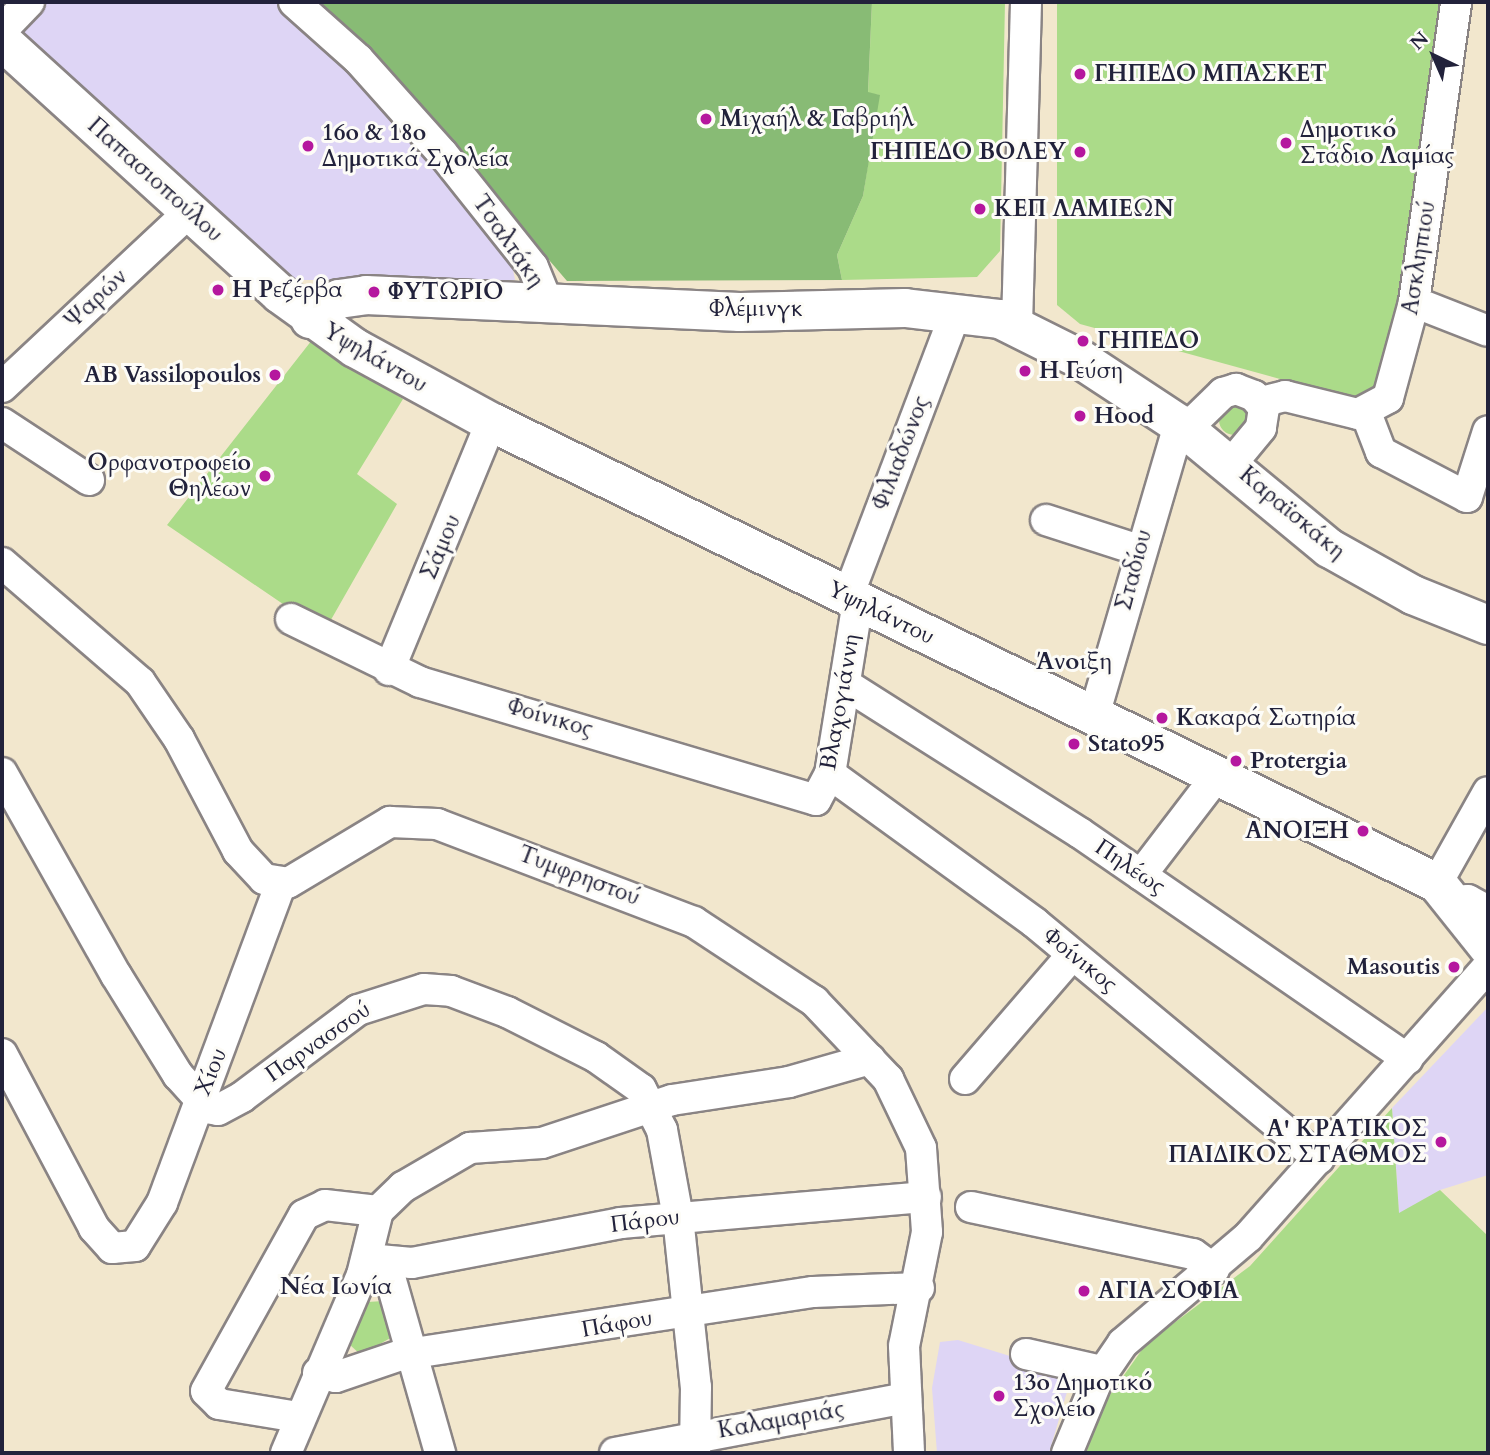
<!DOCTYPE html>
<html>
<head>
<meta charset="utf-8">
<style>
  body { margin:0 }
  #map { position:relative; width:1490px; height:1455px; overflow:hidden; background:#f2e7cd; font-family:Cardo,serif }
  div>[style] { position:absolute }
  .built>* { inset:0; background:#ded5f5 }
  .green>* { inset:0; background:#abdb89 }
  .round { border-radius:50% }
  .forest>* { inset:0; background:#88bb75 }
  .roads { filter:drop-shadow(2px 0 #8a8484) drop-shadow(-2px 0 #8a8484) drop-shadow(0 2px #8a8484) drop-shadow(0 -2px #8a8484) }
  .minor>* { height:30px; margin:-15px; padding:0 15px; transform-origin:15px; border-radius:15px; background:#fff }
  .major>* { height:38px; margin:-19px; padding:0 19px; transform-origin:19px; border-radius:19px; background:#fff }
  .dots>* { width:19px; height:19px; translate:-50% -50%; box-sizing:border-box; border:4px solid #fdfcf7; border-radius:50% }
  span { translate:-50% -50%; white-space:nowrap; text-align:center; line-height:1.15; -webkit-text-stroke:6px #fdfcf7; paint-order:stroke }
  .poi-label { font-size:23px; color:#22223b; font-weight:700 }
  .left { translate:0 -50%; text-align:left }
  .right { translate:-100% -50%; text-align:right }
  .street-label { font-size:23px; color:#22223b }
  .neighbourhood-label { font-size:24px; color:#22223b; font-weight:700 }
  .frame { position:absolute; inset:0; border:4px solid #22223b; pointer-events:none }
  .north { position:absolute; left:1399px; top:21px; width:70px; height:70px; -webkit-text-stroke:5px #fdfcf7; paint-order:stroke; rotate:316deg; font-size:19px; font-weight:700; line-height:28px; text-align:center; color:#22223b }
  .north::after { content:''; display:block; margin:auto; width:24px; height:32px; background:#22223b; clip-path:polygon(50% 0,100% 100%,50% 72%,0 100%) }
</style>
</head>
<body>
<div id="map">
  <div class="built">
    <i style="clip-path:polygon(43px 2px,278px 2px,368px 89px,512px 264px,515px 280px,294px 280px,16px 31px)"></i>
    <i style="clip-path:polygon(1488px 1007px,1488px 1175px,1440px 1190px,1399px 1214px,1392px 1108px)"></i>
    <i style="clip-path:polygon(958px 1340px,1072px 1375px,1049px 1453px,937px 1453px,932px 1388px,940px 1342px)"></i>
  </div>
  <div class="green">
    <i style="clip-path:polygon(872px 2px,1005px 2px,1000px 251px,977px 277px,842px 280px,837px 255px,863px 196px,879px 95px,868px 93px)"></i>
    <i style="clip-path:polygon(1057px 2px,1446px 2px,1387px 388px,1357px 400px,1080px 324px,1057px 305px)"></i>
    <i style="clip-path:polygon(312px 340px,403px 399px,357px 474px,397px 504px,324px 632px,167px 525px)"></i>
    <i class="round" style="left:1219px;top:405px;width:30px;height:30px"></i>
    <i style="clip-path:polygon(1392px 1108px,1399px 1213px,1440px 1190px,1488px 1236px,1488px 1453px,1086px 1453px,1105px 1402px,1146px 1344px,1250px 1266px)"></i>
    <i style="clip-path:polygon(384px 1301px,392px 1337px,361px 1355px,349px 1344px,367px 1302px)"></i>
  </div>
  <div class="forest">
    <i style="clip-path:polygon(309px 2px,872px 2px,868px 92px,880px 95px,863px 196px,837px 255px,842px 280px,567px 281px,466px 163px)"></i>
  </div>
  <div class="roads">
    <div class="minor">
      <i style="left:294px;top:2px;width:86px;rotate:41.7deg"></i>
      <i style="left:358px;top:59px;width:127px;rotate:48.2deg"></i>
      <i style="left:443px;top:154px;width:144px;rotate:51.5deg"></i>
      <i style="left:533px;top:267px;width:35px;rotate:68deg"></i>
      <i style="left:2px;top:30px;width:39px;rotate:-46deg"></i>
      <i style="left:1414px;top:302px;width:79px;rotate:21.4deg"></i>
      <i style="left:1017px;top:325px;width:323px;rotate:-88.4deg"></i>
      <i style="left:2px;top:387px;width:258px;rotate:-43.1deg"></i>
      <i style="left:1261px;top:402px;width:25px;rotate:-14deg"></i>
      <i style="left:1285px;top:396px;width:75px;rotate:13.9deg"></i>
      <i style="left:1358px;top:414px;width:34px;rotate:-28deg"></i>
      <i style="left:1388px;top:398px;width:99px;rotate:-74.8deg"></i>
      <i style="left:1414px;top:302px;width:303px;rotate:-82deg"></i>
      <i style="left:1366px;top:413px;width:42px;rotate:69deg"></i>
      <i style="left:1381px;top:452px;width:97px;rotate:27.6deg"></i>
      <i style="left:1467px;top:497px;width:69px;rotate:-72.3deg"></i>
      <i style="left:2px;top:423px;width:104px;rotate:33.2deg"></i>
      <i style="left:1186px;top:429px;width:52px;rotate:-44.2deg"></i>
      <i style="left:1223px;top:393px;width:14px;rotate:-17deg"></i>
      <i style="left:1236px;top:389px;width:19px;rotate:21deg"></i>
      <i style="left:1254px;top:396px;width:16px;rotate:50deg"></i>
      <i style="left:1264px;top:408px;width:20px;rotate:99deg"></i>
      <i style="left:1261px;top:428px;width:45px;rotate:129.6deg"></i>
      <i style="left:1046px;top:520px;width:98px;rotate:17.9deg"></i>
      <i style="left:2px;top:563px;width:182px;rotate:40.8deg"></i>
      <i style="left:140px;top:682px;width:69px;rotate:55.6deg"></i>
      <i style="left:179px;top:739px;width:127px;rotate:62.2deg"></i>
      <i style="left:238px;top:851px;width:38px;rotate:47deg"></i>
      <i style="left:264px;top:879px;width:24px;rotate:9deg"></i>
      <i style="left:288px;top:883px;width:119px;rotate:-30.9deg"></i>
      <i style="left:390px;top:822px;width:47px;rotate:2.4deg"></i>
      <i style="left:437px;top:824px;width:275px;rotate:20.9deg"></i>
      <i style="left:694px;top:922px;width:144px;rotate:33.4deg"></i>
      <i style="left:814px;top:1001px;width:108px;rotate:46.5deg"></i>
      <i style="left:888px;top:1079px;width:76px;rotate:64.4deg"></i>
      <i style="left:921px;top:1148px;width:84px;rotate:85.9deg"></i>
      <i style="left:927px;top:1232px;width:116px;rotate:101.4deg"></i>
      <i style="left:904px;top:1346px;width:107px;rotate:87.3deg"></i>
      <i style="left:848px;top:596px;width:305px;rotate:-69.2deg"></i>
      <i style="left:291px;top:619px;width:144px;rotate:26deg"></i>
      <i style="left:420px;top:682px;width:413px;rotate:16.6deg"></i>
      <i style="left:816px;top:800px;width:30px;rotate:-62deg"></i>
      <i style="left:830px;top:774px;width:175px;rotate:-80.8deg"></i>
      <i style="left:389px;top:670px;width:268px;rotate:-67.6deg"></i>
      <i style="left:845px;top:684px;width:278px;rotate:32.4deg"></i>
      <i style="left:1080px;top:833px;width:398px;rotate:34.6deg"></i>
      <i style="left:1093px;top:719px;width:307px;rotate:-73.7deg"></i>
      <i style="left:2px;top:773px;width:232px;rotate:60.6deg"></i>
      <i style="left:116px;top:975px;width:118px;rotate:58.2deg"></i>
      <i style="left:178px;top:1075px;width:45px;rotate:47.7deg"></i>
      <i style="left:208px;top:1108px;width:10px;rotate:11deg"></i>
      <i style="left:218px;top:1110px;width:27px;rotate:-28deg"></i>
      <i style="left:242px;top:1097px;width:145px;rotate:-36.9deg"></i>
      <i style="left:358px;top:1010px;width:69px;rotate:-17.7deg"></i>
      <i style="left:424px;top:989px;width:27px;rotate:4deg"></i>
      <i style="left:451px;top:991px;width:60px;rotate:20.6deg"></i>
      <i style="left:507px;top:1012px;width:100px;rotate:26.8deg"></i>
      <i style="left:596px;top:1057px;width:55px;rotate:35.4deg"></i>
      <i style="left:641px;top:1089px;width:46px;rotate:62.9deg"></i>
      <i style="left:662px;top:1130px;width:88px;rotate:79.6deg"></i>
      <i style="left:678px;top:1217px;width:171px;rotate:84deg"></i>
      <i style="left:696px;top:1387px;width:66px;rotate:90.9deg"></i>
      <i style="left:830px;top:774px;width:253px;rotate:36deg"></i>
      <i style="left:1035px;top:923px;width:369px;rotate:39.7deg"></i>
      <i style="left:1141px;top:875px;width:123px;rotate:-52.6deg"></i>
      <i style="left:1437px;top:883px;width:104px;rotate:-60.7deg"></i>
      <i style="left:1452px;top:903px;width:16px;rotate:-11deg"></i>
      <i style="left:1468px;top:900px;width:23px;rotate:29deg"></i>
      <i style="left:2px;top:1054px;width:197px;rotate:62.1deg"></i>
      <i style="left:94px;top:1228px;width:27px;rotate:48deg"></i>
      <i style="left:112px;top:1248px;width:23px;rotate:-5deg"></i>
      <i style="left:135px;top:1246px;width:51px;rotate:-57.9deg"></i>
      <i style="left:162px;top:1203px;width:339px;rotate:-69.6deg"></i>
      <i style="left:965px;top:1079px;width:164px;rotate:-49.2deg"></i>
      <i style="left:971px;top:1207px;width:227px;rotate:12deg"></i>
      <i style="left:1193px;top:1254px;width:26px;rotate:36deg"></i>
      <i style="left:368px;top:1259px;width:44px;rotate:5.2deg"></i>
      <i style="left:412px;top:1263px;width:213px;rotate:-10.8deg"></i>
      <i style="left:621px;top:1223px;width:306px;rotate:-4.9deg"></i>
      <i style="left:386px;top:1263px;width:198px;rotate:74.1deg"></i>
      <i style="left:1026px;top:1354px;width:78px;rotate:12.6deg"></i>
      <i style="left:318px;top:1373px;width:18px;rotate:13deg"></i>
      <i style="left:336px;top:1377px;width:69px;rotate:-18.7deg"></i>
      <i style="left:401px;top:1355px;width:417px;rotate:-8.7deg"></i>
      <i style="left:813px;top:1292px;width:106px;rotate:-2.2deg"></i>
      <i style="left:298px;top:1417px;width:80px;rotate:-170.7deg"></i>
      <i style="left:219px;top:1404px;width:18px;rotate:-135deg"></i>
      <i style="left:206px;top:1391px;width:201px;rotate:-60.9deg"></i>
      <i style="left:304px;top:1215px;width:23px;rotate:-25deg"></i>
      <i style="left:325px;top:1205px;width:53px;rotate:6.5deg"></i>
      <i style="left:286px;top:1453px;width:194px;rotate:-66.9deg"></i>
      <i style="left:362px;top:1275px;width:66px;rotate:-76deg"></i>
      <i style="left:378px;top:1211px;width:35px;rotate:-44deg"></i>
      <i style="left:403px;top:1187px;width:78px;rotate:-30.2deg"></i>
      <i style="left:470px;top:1148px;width:72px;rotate:-4deg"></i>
      <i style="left:542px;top:1143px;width:137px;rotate:-18.3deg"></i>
      <i style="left:672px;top:1100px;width:118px;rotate:-8.7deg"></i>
      <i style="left:789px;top:1082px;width:84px;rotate:-15.9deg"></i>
      <i style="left:615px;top:1453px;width:296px;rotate:-10.7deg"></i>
      <i style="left:1067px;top:1453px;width:78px;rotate:-67.4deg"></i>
      <i style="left:1097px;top:1381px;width:46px;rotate:-55.6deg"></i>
      <i style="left:1123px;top:1343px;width:164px;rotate:-40.3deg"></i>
      <i style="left:1248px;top:1237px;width:361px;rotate:-48.4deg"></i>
    </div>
    <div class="major">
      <i style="left:2px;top:41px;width:376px;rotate:42.3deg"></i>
      <i style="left:280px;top:294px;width:92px;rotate:35.8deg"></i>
      <i style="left:355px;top:348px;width:155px;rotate:28.6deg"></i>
      <i style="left:491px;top:422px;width:1052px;rotate:25.98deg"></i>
      <i style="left:1437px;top:883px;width:82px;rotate:51.4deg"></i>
      <i style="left:310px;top:319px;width:35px;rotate:-35deg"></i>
      <i style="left:339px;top:299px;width:27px;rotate:-8deg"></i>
      <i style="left:366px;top:295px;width:374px;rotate:2.6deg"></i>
      <i style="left:740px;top:312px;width:165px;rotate:-1.4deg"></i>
      <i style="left:905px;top:308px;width:96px;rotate:6.6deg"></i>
      <i style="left:1000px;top:319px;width:89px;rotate:26.6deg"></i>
      <i style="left:1080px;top:359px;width:118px;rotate:33.3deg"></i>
      <i style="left:1179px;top:424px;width:195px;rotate:39.6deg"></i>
      <i style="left:1329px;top:548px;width:96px;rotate:29.2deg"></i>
      <i style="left:1413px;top:595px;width:81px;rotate:21.8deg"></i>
    </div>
  </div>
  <div class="dots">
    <i style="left:1080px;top:74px;background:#b5179e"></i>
    <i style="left:706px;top:119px;background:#b5179e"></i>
    <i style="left:1286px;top:143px;background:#b5179e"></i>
    <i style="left:308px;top:146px;background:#b5179e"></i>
    <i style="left:1080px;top:152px;background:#b5179e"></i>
    <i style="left:980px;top:209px;background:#b5179e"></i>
    <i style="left:218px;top:290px;background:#b5179e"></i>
    <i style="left:374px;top:292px;background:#b5179e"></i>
    <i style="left:1083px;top:341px;background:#b5179e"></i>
    <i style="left:1025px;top:371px;background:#b5179e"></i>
    <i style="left:275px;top:375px;background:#b5179e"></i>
    <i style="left:1080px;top:416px;background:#b5179e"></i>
    <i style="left:265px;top:476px;background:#b5179e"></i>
    <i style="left:1162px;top:718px;background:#b5179e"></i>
    <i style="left:1074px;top:744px;background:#b5179e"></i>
    <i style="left:1236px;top:761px;background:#b5179e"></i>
    <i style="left:1363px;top:831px;background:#b5179e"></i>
    <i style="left:1454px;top:967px;background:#b5179e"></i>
    <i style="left:1441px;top:1142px;background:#b5179e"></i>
    <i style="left:1084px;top:1291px;background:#b5179e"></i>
    <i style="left:999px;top:1396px;background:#b5179e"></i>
  </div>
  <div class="poi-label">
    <span class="left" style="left:1094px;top:74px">ΓΗΠΕΔΟ ΜΠΑΣΚΕΤ</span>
    <span class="left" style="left:720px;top:119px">Μιχαήλ &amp; Γαβριήλ</span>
    <span class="left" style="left:1300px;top:143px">Δημοτικό<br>Στάδιο Λαμίας</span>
    <span class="left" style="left:322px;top:146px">16ο &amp; 18ο<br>Δημοτικά Σχολεία</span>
    <span class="right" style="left:1066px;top:152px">ΓΗΠΕΔΟ ΒΟΛΕΥ</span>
    <span class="left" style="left:994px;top:209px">ΚΕΠ ΛΑΜΙΕΩΝ</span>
    <span class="left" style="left:232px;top:290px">Η Ρεζέρβα</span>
    <span class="left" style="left:388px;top:292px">ΦΥΤΩΡΙΟ</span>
    <span class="left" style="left:1097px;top:341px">ΓΗΠΕΔΟ</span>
    <span class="left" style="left:1039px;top:371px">Η Γεύση</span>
    <span class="right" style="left:261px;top:375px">AB Vassilopoulos</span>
    <span class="left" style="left:1094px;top:416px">Hood</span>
    <span class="right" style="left:251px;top:476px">Ορφανοτροφείο<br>Θηλέων</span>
    <span class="left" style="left:1176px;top:718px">Κακαρά Σωτηρία</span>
    <span class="left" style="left:1088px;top:744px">Stato95</span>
    <span class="left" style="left:1250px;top:761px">Protergia</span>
    <span class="right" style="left:1349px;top:831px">ΑΝΟΙΞΗ</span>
    <span class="right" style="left:1440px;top:967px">Masoutis</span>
    <span class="right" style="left:1427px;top:1142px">Α' ΚΡΑΤΙΚΟΣ<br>ΠΑΙΔΙΚΟΣ ΣΤΑΘΜΟΣ</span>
    <span class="left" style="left:1098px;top:1291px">ΑΓΙΑ ΣΟΦΙΑ</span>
    <span class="left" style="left:1013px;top:1396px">13ο Δημοτικό<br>Σχολείο</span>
  </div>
  <div class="street-label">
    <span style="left:155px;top:180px;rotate:42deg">Παπασιοπούλου</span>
    <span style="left:508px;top:241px;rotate:55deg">Τσαλτάκη</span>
    <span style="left:1419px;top:258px;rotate:-81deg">Ασκληπιού</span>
    <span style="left:96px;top:299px;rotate:-43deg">Ψαρών</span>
    <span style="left:756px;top:309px">Φλέμινγκ</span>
    <span style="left:375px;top:358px;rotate:30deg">Υψηλάντου</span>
    <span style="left:901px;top:453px;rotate:-69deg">Φιλιαδώνος</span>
    <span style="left:1292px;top:513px;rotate:40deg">Καραϊσκάκη</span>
    <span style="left:441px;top:547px;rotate:-67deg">Σάμου</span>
    <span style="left:1134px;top:570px;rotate:-75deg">Σταδίου</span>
    <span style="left:881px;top:613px;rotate:26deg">Υψηλάντου</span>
    <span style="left:840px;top:702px;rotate:-80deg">Βλαχογιάννη</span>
    <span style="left:550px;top:718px;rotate:16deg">Φοίνικος</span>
    <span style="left:1130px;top:867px;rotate:34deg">Πηλέως</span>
    <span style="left:579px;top:876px;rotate:21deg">Τυμφρηστού</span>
    <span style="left:1080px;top:960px;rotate:39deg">Φοίνικος</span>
    <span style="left:318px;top:1042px;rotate:-35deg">Παρνασσού</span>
    <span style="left:211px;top:1072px;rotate:-68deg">Χίου</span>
    <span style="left:645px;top:1221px;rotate:-7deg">Πάρου</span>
    <span style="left:617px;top:1324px;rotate:-10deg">Πάφου</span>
    <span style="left:781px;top:1420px;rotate:-10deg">Καλαμαριάς</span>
  </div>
  <div class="neighbourhood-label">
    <span style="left:1074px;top:662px">Άνοιξη</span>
    <span style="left:336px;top:1287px">Νέα Ιωνία</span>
  </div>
  <div class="frame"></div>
  <div class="north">N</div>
</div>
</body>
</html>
